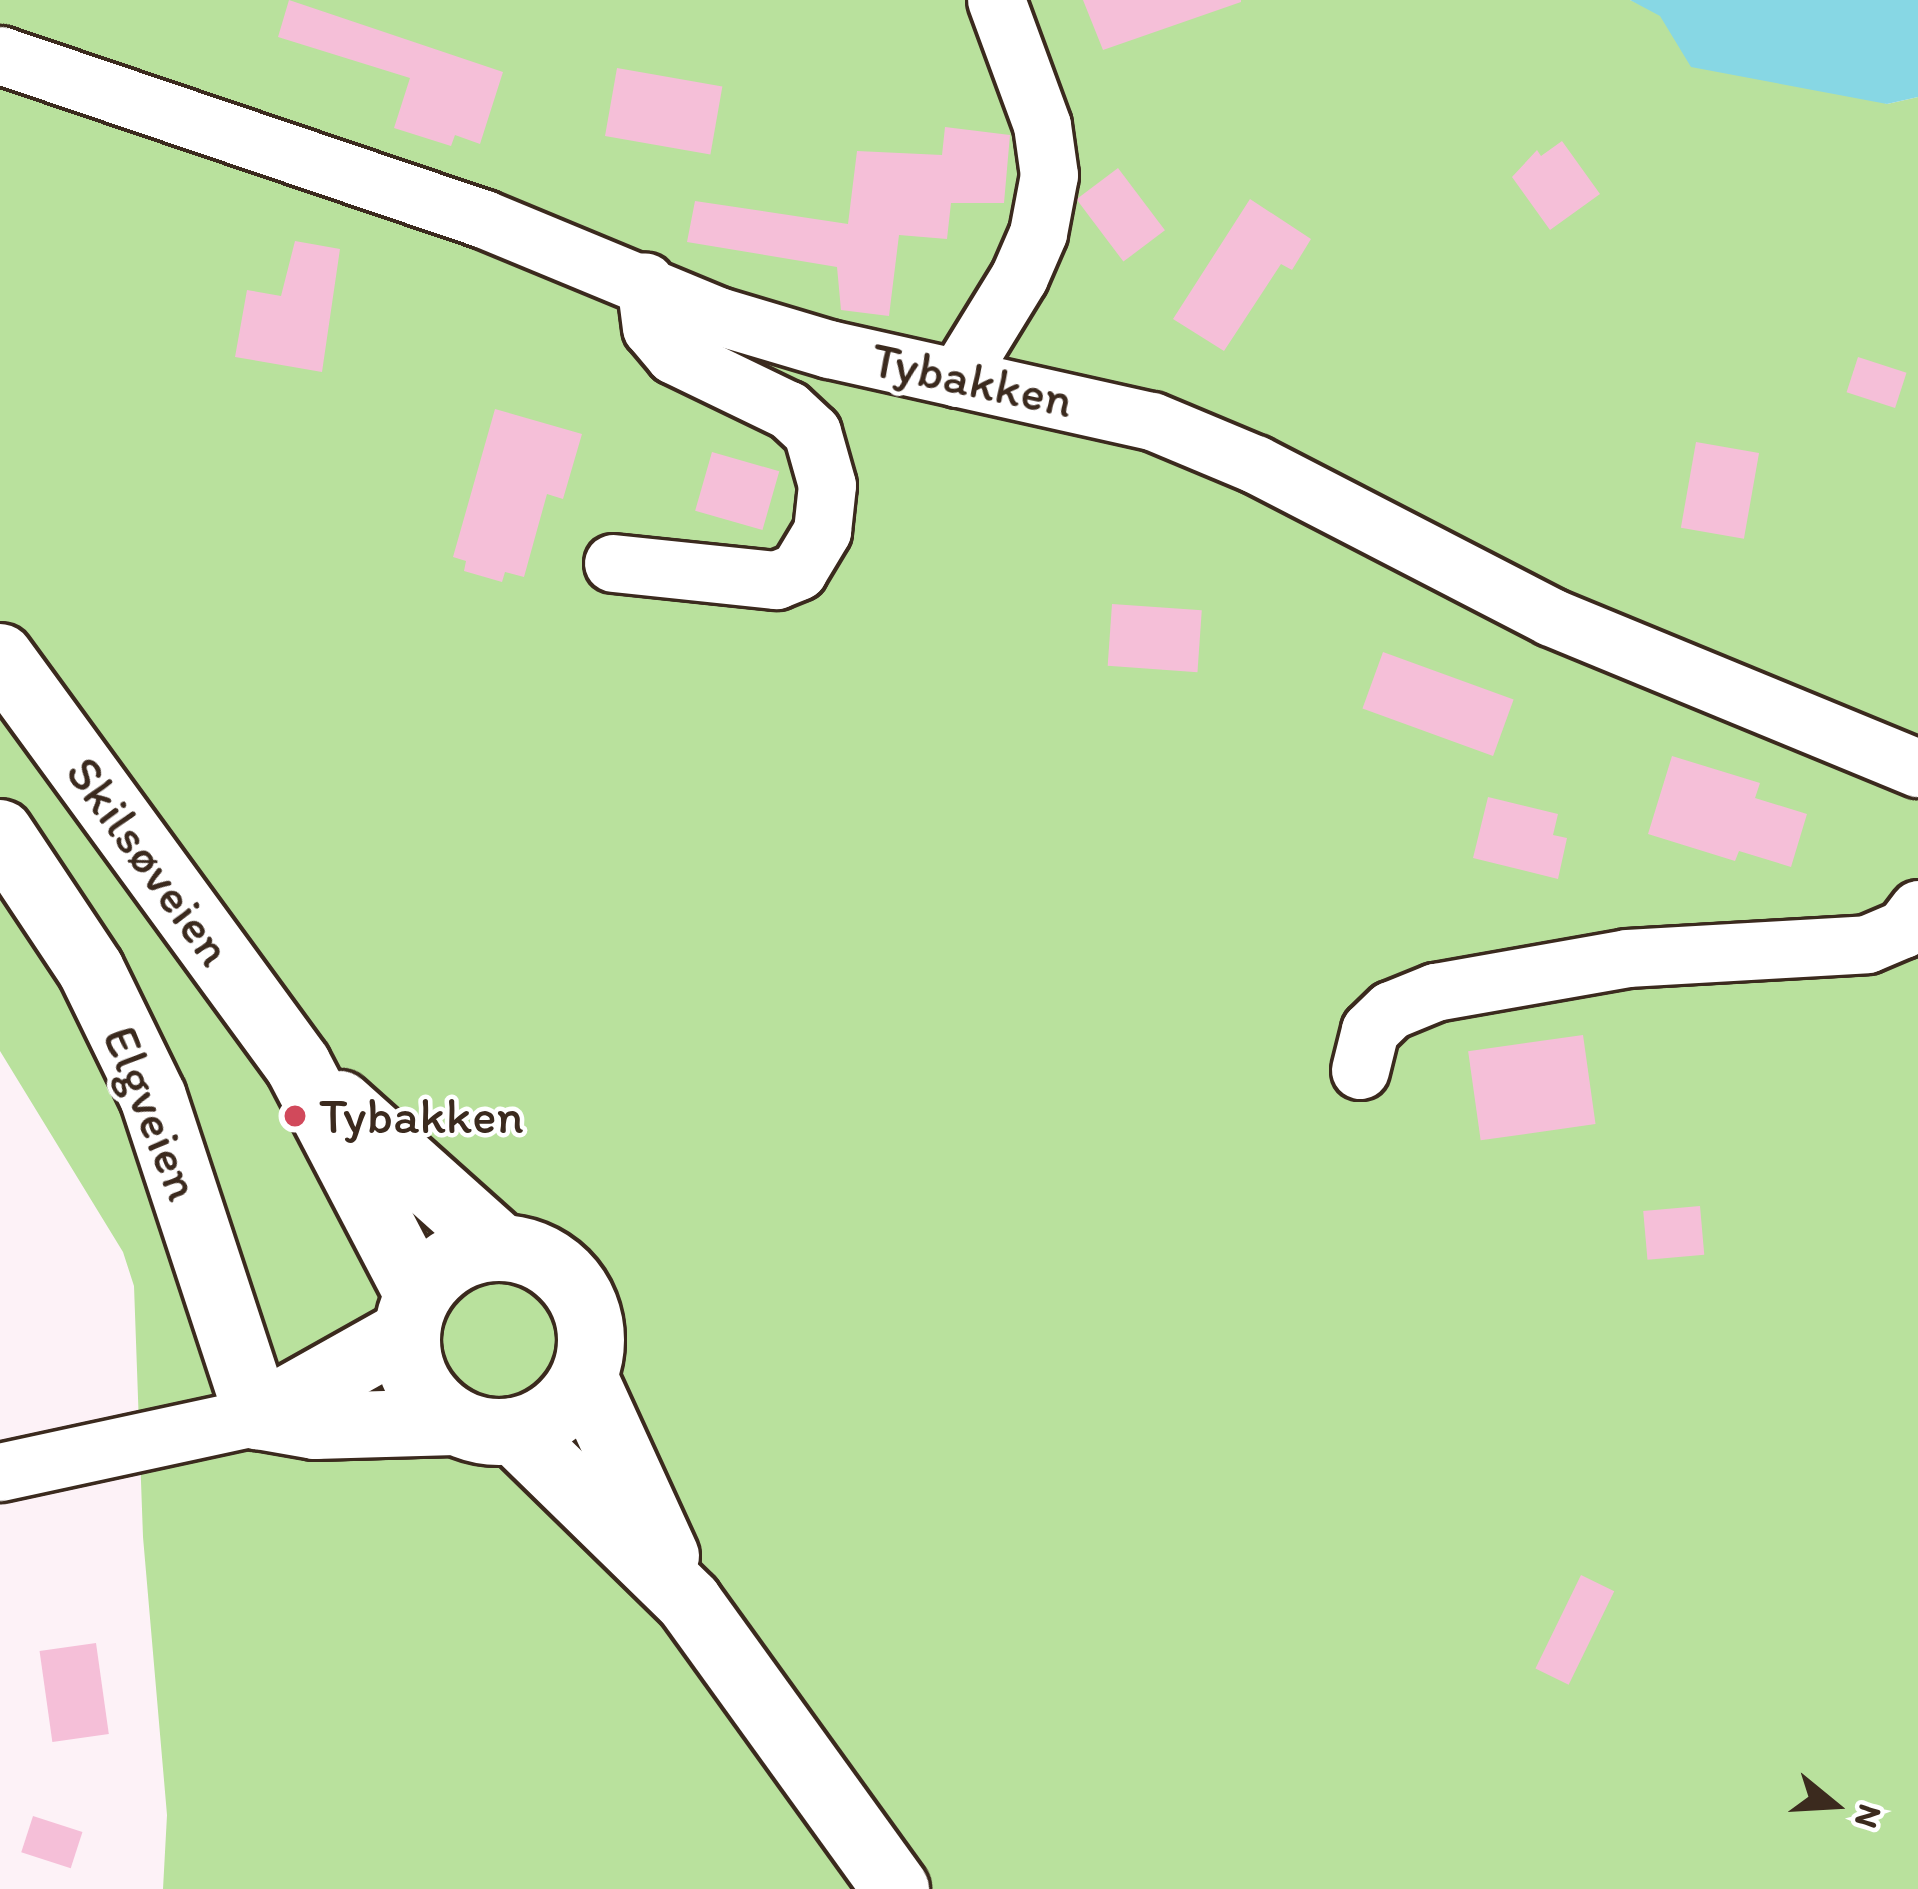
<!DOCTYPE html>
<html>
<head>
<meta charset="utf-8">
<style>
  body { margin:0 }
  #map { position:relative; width:1918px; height:1889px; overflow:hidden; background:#fdf2f7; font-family:Itim,sans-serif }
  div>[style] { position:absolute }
  .green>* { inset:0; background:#b9e19d }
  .water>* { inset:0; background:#87d7e4 }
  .building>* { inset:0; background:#f5bfd8; transform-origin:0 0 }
  .roads { filter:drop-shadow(3px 0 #3b2a1e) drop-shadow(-3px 0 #3b2a1e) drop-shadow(0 3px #3b2a1e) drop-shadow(0 -3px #3b2a1e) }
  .minor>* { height:57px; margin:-28.5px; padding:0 28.5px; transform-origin:28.5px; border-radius:28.5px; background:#fff }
  .major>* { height:66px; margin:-33px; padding:0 33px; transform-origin:33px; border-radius:33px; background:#fff }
  .major>.ring { margin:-33px; padding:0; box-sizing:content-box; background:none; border:66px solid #fff; border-radius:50% }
  .dots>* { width:33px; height:33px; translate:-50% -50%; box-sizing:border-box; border:6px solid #fff; border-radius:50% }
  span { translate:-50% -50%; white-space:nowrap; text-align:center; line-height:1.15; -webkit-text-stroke:9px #fff; paint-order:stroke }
  .street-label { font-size:51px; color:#3b2a1e }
  .poi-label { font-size:51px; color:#3b2a1e }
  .left { translate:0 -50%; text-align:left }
  .north { position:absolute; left:1774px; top:1745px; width:120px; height:120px; -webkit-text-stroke:9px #fff; paint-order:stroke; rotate:108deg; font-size:33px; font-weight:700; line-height:48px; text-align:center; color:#3b2a1e }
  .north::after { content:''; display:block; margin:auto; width:42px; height:54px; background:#3b2a1e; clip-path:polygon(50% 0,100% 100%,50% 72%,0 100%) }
</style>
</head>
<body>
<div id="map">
  <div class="green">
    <i style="clip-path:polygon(0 0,1630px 0,1887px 104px,1918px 97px,1918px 1889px,163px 1889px,167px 1815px,143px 1537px,134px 1286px,123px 1252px,0 1051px)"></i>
  </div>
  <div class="water">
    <i style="clip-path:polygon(1630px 0,1918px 0,1918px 97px,1887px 104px,1691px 67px,1660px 16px)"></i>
  </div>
  <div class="building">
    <i style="clip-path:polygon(289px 0,503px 72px,480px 144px,455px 135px,451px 146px,394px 128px,410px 78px,278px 37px)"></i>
    <i style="clip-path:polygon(1083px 0,1241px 0,1241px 2px,1103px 50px)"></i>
    <i style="left:617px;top:68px;width:107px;height:69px;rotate:10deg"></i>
    <i style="clip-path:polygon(945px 127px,1010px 135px,1004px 203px,951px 203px,947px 239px,899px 235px,889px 316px,841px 310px,837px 267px,687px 242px,695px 201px,848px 224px,857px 151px,942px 155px)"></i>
    <i style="clip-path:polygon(1562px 141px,1600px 194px,1550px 230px,1512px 177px,1537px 150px,1541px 156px)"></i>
    <i style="left:1118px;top:168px;width:78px;height:52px;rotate:53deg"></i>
    <i style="clip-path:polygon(1250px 199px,1311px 239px,1292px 270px,1281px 264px,1224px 351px,1173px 319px)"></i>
    <i style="clip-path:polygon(295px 241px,340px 249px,322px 372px,235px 357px,247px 290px,281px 296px)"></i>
    <i style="left:1858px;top:357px;width:51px;height:37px;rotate:18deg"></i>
    <i style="clip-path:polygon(495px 409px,582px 434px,563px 499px,547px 494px,524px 577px,505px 572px,502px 582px,464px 571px,466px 561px,453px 557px)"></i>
    <i style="left:1696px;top:442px;width:64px;height:87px;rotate:10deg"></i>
    <i style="left:712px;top:452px;width:70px;height:61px;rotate:16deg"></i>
    <i style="left:1112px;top:604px;width:90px;height:62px;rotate:4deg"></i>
    <i style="left:1383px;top:652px;width:139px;height:60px;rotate:20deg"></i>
    <i style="clip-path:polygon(1672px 756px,1760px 783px,1755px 798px,1807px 814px,1791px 867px,1739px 851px,1735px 861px,1648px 834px)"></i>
    <i style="clip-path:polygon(1488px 797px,1558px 814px,1553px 835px,1567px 838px,1558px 879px,1473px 858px)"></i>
    <i style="left:1583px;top:1035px;width:90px;height:116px;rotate:82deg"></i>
    <i style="left:1700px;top:1206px;width:49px;height:57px;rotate:85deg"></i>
    <i style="left:1581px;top:1575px;width:37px;height:104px;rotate:26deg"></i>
    <i style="left:96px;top:1643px;width:92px;height:57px;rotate:82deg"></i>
    <i style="left:33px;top:1816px;width:52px;height:38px;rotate:18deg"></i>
  </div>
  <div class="roads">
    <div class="minor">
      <i style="left:0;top:55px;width:511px;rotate:18.72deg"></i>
      <i style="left:484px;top:219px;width:253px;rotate:22.5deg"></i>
      <i style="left:718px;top:316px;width:116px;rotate:16.6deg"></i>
      <i style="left:829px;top:349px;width:331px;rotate:12.6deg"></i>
      <i style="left:1152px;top:421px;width:112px;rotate:22.7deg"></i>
      <i style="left:1255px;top:464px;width:333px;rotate:27.3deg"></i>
      <i style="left:1551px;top:617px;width:397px;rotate:22.4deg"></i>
      <i style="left:957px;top:378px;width:119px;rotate:-58.5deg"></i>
      <i style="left:1019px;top:277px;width:48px;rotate:-66.6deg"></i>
      <i style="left:1038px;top:233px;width:59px;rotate:-79.3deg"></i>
      <i style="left:1049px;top:175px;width:50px;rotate:-98deg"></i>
      <i style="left:1042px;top:125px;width:133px;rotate:-110.2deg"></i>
      <i style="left:613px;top:563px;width:164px;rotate:6deg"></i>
      <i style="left:776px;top:580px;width:24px;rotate:-22deg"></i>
      <i style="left:798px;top:571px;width:47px;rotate:-59deg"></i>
      <i style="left:822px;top:531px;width:46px;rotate:-83.8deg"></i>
      <i style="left:827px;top:485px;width:55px;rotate:-105.8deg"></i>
      <i style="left:812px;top:432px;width:33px;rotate:-137deg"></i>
      <i style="left:788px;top:410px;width:127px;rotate:-154.2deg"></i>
      <i style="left:674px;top:355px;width:35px;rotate:-130deg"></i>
      <i style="left:651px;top:328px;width:47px;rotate:-97.3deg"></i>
      <i style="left:1360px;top:1070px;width:41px;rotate:-76deg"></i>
      <i style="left:1370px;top:1030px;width:29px;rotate:-44deg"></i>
      <i style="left:1391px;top:1010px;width:48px;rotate:-22.2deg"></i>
      <i style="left:1435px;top:992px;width:195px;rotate:-10deg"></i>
      <i style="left:1627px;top:958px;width:240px;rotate:-3.3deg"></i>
      <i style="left:1867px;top:944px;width:39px;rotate:-23deg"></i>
      <i style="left:1903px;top:929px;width:25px;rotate:-53deg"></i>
      <i style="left:0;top:1472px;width:264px;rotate:-12.2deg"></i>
    </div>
    <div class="major">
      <i style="left:0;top:657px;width:505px;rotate:53.86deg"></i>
      <i style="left:298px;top:1065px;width:259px;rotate:62.4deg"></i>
      <i style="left:0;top:833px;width:164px;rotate:56.4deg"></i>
      <i style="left:91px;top:970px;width:141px;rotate:64deg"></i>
      <i style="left:153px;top:1097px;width:336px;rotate:71.8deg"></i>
      <i style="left:340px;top:1104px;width:215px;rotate:41.8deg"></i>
      <i class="ring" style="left:407px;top:1248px;width:118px;height:118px"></i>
      <i style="left:406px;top:1333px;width:170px;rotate:150.7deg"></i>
      <i style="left:258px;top:1416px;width:58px;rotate:10deg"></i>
      <i style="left:315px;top:1426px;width:140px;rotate:-1.6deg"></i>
      <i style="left:584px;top:1377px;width:197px;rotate:65.4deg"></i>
      <i style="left:514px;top:1431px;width:245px;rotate:44.3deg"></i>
      <i style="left:689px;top:1602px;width:354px;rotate:54.2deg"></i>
    </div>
  </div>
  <div class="dots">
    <i style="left:295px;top:1116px;background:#d1495b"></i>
  </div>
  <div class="street-label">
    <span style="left:972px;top:380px;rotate:12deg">Tybakken</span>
    <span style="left:149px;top:861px;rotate:54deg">Skilsøveien</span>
    <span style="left:152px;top:1113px;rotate:68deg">Elgveien</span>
  </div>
  <div class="poi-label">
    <span class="left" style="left:319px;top:1116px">Tybakken</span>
  </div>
  <div class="north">N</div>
</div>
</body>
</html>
